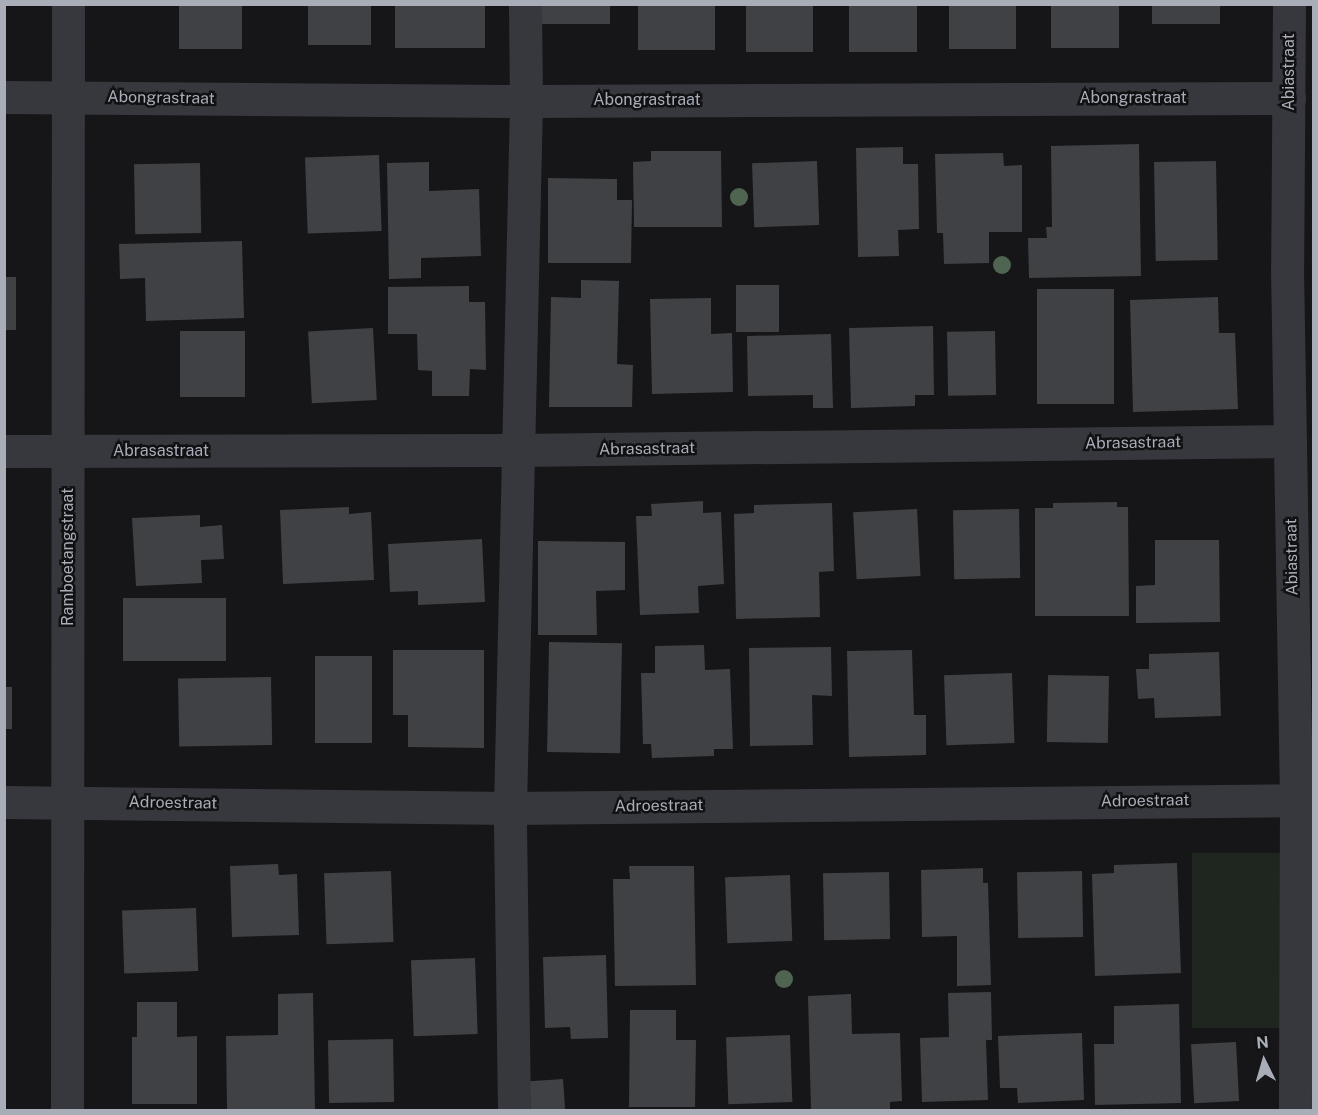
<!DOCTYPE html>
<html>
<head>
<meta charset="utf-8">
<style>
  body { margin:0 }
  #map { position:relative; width:1318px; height:1115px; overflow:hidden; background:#161618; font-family:"Public Sans",sans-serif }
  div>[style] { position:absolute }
  .green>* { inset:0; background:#1e261f; transform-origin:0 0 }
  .building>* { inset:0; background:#404145; transform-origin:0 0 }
  .minor>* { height:33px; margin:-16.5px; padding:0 16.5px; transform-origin:16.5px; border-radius:16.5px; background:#37383d }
  .trees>* { width:18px; height:18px; margin:-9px; border-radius:50%; background:#506452 }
  span { translate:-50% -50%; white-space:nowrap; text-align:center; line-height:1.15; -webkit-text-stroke:5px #111113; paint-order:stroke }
  .street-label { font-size:16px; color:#a8adb8 }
  .frame { position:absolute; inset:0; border:6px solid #a8adb8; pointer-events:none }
  .north { position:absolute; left:1234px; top:1031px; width:60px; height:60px; -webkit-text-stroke:4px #111113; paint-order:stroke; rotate:355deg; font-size:16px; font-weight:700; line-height:24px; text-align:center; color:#a8adb8 }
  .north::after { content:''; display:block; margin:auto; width:21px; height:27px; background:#a8adb8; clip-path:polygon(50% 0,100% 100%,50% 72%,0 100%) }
</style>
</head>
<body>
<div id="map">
  <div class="green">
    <i style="left:1281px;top:853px;width:175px;height:89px;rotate:90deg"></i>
  </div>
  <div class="building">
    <i style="left:179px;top:4px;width:63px;height:45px"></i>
    <i style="left:308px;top:4px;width:63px;height:41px"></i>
    <i style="left:395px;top:4px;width:90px;height:44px"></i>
    <i style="left:541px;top:4px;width:69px;height:20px"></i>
    <i style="left:746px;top:4px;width:67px;height:48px"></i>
    <i style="left:849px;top:4px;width:68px;height:48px"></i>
    <i style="left:949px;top:4px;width:67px;height:45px"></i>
    <i style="left:1051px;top:4px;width:68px;height:44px"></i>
    <i style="left:1152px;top:4px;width:68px;height:20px"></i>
    <i style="left:638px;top:5px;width:77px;height:45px"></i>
    <i style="clip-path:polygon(1139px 144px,1141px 276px,1029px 278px,1028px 238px,1047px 238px,1046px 227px,1052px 227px,1051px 146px)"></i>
    <i style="clip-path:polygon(903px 147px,903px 164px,918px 164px,919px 229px,898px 230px,899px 256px,858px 257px,856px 148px)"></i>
    <i style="clip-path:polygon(651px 151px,721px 151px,722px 227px,634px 227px,633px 162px,651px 161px)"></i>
    <i style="clip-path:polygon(1003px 153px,1004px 166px,1022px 165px,1022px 232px,989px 232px,989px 263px,944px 264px,943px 233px,937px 233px,935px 154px)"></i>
    <i style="left:379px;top:155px;width:76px;height:74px;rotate:88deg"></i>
    <i style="left:817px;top:161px;width:64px;height:65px;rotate:88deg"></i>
    <i style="left:1216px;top:161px;width:99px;height:62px;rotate:89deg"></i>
    <i style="clip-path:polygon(429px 162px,429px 191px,479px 189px,481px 256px,421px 258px,421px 278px,389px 279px,387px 163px)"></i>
    <i style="left:200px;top:163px;width:70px;height:66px;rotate:89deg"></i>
    <i style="clip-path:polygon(548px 178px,617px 179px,617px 200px,632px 200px,631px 263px,548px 263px)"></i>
    <i style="clip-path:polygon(242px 241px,244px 318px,146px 321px,145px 278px,120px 279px,119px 244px)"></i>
    <i style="left:4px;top:277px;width:12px;height:53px"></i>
    <i style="clip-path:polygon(581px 280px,619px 281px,617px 364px,633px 365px,632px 407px,549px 407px,551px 297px,581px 298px)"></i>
    <i style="left:736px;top:285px;width:43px;height:47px"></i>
    <i style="clip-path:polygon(469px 286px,469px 302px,485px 302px,486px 370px,470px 369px,469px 396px,432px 396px,432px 371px,418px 370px,417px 334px,388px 334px,388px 287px)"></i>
    <i style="left:1037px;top:289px;width:77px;height:115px"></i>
    <i style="clip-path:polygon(1218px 297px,1219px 333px,1235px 333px,1238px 409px,1133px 412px,1130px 300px)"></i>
    <i style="clip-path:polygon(711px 298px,711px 334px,732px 333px,733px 392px,652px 394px,650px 299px)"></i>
    <i style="clip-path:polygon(933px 326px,934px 395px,915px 395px,915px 406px,851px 408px,849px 328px)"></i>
    <i style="left:373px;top:328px;width:72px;height:65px;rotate:87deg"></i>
    <i style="left:180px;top:331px;width:65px;height:66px"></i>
    <i style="left:995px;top:331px;width:64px;height:48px;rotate:89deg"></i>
    <i style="clip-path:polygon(831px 334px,833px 408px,813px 408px,813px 395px,748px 396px,747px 336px)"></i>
    <i style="clip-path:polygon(703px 501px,703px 513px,721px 512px,724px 584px,698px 586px,699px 613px,640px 615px,636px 516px,652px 516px,651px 504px)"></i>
    <i style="clip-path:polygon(1117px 502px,1117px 507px,1128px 507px,1129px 616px,1035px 616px,1035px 508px,1053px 508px,1053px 503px)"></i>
    <i style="clip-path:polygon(832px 503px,834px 571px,819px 572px,820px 617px,736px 619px,734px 514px,754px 513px,754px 505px)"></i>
    <i style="clip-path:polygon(349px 507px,349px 514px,371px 512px,374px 580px,283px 584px,280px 510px)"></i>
    <i style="left:917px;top:509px;width:67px;height:64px;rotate:87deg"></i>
    <i style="left:1019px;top:509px;width:69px;height:66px;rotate:89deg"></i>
    <i style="clip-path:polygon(200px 515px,200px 527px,222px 525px,224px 559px,201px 560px,202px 583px,136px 586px,132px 518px)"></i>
    <i style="clip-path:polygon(482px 539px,485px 602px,418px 605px,418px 591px,390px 592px,388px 544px)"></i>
    <i style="clip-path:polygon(1155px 540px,1219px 540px,1220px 622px,1136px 623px,1136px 586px,1155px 585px)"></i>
    <i style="clip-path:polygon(538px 541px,625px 542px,625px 590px,596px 591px,597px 635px,538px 635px)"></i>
    <i style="left:123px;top:598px;width:103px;height:63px"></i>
    <i style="left:549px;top:642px;width:73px;height:110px;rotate:1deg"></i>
    <i style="clip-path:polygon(704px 645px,705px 670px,730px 669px,733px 749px,714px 749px,714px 756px,652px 758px,651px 744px,643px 744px,641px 673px,655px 673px,655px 646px)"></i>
    <i style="clip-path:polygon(831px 647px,832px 696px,812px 695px,813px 745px,750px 746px,749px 648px)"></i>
    <i style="clip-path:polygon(393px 650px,484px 650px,484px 748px,408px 747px,408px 715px,393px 715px)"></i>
    <i style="clip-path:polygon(912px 650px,914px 715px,926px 715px,926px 755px,849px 757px,847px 651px)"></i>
    <i style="clip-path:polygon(1219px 652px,1221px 716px,1155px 718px,1154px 698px,1138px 699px,1136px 669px,1149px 669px,1149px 654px)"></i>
    <i style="left:315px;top:656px;width:57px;height:87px"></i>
    <i style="left:1012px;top:673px;width:70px;height:68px;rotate:88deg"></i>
    <i style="left:1048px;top:675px;width:61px;height:67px;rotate:1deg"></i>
    <i style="left:271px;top:677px;width:68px;height:93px;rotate:89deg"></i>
    <i style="left:12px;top:687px;width:42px;height:8px;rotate:90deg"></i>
    <i style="clip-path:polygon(1177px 863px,1181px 973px,1095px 976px,1092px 874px,1114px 873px,1114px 865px)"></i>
    <i style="clip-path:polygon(278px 864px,279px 875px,297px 874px,299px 935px,232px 937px,230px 866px)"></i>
    <i style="clip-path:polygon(629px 866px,694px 866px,696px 985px,615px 986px,613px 879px,630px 879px)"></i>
    <i style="clip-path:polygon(983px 868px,983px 883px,988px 883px,991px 985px,957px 986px,957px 936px,922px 937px,921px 870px)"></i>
    <i style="left:391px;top:871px;width:71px;height:67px;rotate:88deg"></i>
    <i style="left:1082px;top:871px;width:66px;height:65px;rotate:89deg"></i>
    <i style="left:889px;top:872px;width:67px;height:66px;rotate:89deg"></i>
    <i style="left:790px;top:875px;width:66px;height:65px;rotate:88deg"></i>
    <i style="left:196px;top:908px;width:63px;height:74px;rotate:88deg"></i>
    <i style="clip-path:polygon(606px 955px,608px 1038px,571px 1039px,570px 1027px,545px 1028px,543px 957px)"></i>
    <i style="left:475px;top:958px;width:76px;height:64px;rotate:88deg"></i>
    <i style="clip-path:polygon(991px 992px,992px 1040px,986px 1040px,988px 1100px,922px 1102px,920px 1038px,949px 1037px,948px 993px)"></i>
    <i style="clip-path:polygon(313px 993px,315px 1110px,227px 1110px,226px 1036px,278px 1035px,278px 994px)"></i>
    <i style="clip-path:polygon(851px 994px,852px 1034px,900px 1033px,902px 1101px,890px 1102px,890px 1110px,811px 1110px,808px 996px)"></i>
    <i style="clip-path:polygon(137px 1002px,177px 1002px,177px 1037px,197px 1036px,197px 1104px,132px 1104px,132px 1037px,137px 1037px)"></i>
    <i style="clip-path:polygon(1179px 1004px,1181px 1103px,1095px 1105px,1094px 1044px,1114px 1044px,1114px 1006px)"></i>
    <i style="clip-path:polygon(630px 1010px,676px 1010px,676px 1040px,696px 1040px,695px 1107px,629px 1107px)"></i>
    <i style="clip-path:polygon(1082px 1033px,1084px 1100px,1018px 1103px,1017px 1088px,1000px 1088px,998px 1036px)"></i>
    <i style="left:790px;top:1035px;width:67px;height:64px;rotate:88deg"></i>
    <i style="left:393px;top:1039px;width:63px;height:65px;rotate:89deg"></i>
    <i style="left:1236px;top:1042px;width:59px;height:45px;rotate:87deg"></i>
    <i style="left:563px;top:1079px;width:31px;height:34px;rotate:86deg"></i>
  </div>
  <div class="minor">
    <i style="left:1289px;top:4px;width:264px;rotate:90.4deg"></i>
    <i style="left:1287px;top:268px;width:532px;rotate:89.03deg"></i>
    <i style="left:1296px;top:800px;width:310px;rotate:90.2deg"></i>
    <i style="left:4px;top:97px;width:522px;rotate:0.44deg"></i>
    <i style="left:526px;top:101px;width:763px;rotate:-0.23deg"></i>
    <i style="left:4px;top:451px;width:512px;rotate:-0.11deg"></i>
    <i style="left:516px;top:450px;width:774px;rotate:-0.67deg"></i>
    <i style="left:4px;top:802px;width:506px;rotate:0.68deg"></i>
    <i style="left:510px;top:808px;width:804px;rotate:-0.57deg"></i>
    <i style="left:67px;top:1110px;width:1106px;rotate:-89.95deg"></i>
    <i style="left:514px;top:1110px;width:302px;rotate:-90.8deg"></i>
    <i style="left:510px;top:808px;width:707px;rotate:-88.7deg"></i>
    <i style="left:526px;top:101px;width:97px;rotate:-90.6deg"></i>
  </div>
  <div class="trees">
    <i style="left:739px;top:197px"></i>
    <i style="left:1002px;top:265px"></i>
    <i style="left:784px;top:979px"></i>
  </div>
  <div class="street-label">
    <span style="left:1289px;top:72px;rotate:-90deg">Abiastraat</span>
    <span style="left:161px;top:98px;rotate:1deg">Abongrastraat</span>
    <span style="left:1133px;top:98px">Abongrastraat</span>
    <span style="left:647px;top:100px">Abongrastraat</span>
    <span style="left:1133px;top:443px;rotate:-1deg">Abrasastraat</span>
    <span style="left:647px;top:449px;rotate:-1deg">Abrasastraat</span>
    <span style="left:161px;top:451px">Abrasastraat</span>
    <span style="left:68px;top:557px;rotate:-90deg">Ramboetangstraat</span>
    <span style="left:1292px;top:557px;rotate:-91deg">Abiastraat</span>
    <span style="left:1145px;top:801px;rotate:-1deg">Adroestraat</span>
    <span style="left:173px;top:803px;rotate:1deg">Adroestraat</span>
    <span style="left:659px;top:806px;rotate:-1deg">Adroestraat</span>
  </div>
  <div class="frame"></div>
  <div class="north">N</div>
</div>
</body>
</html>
